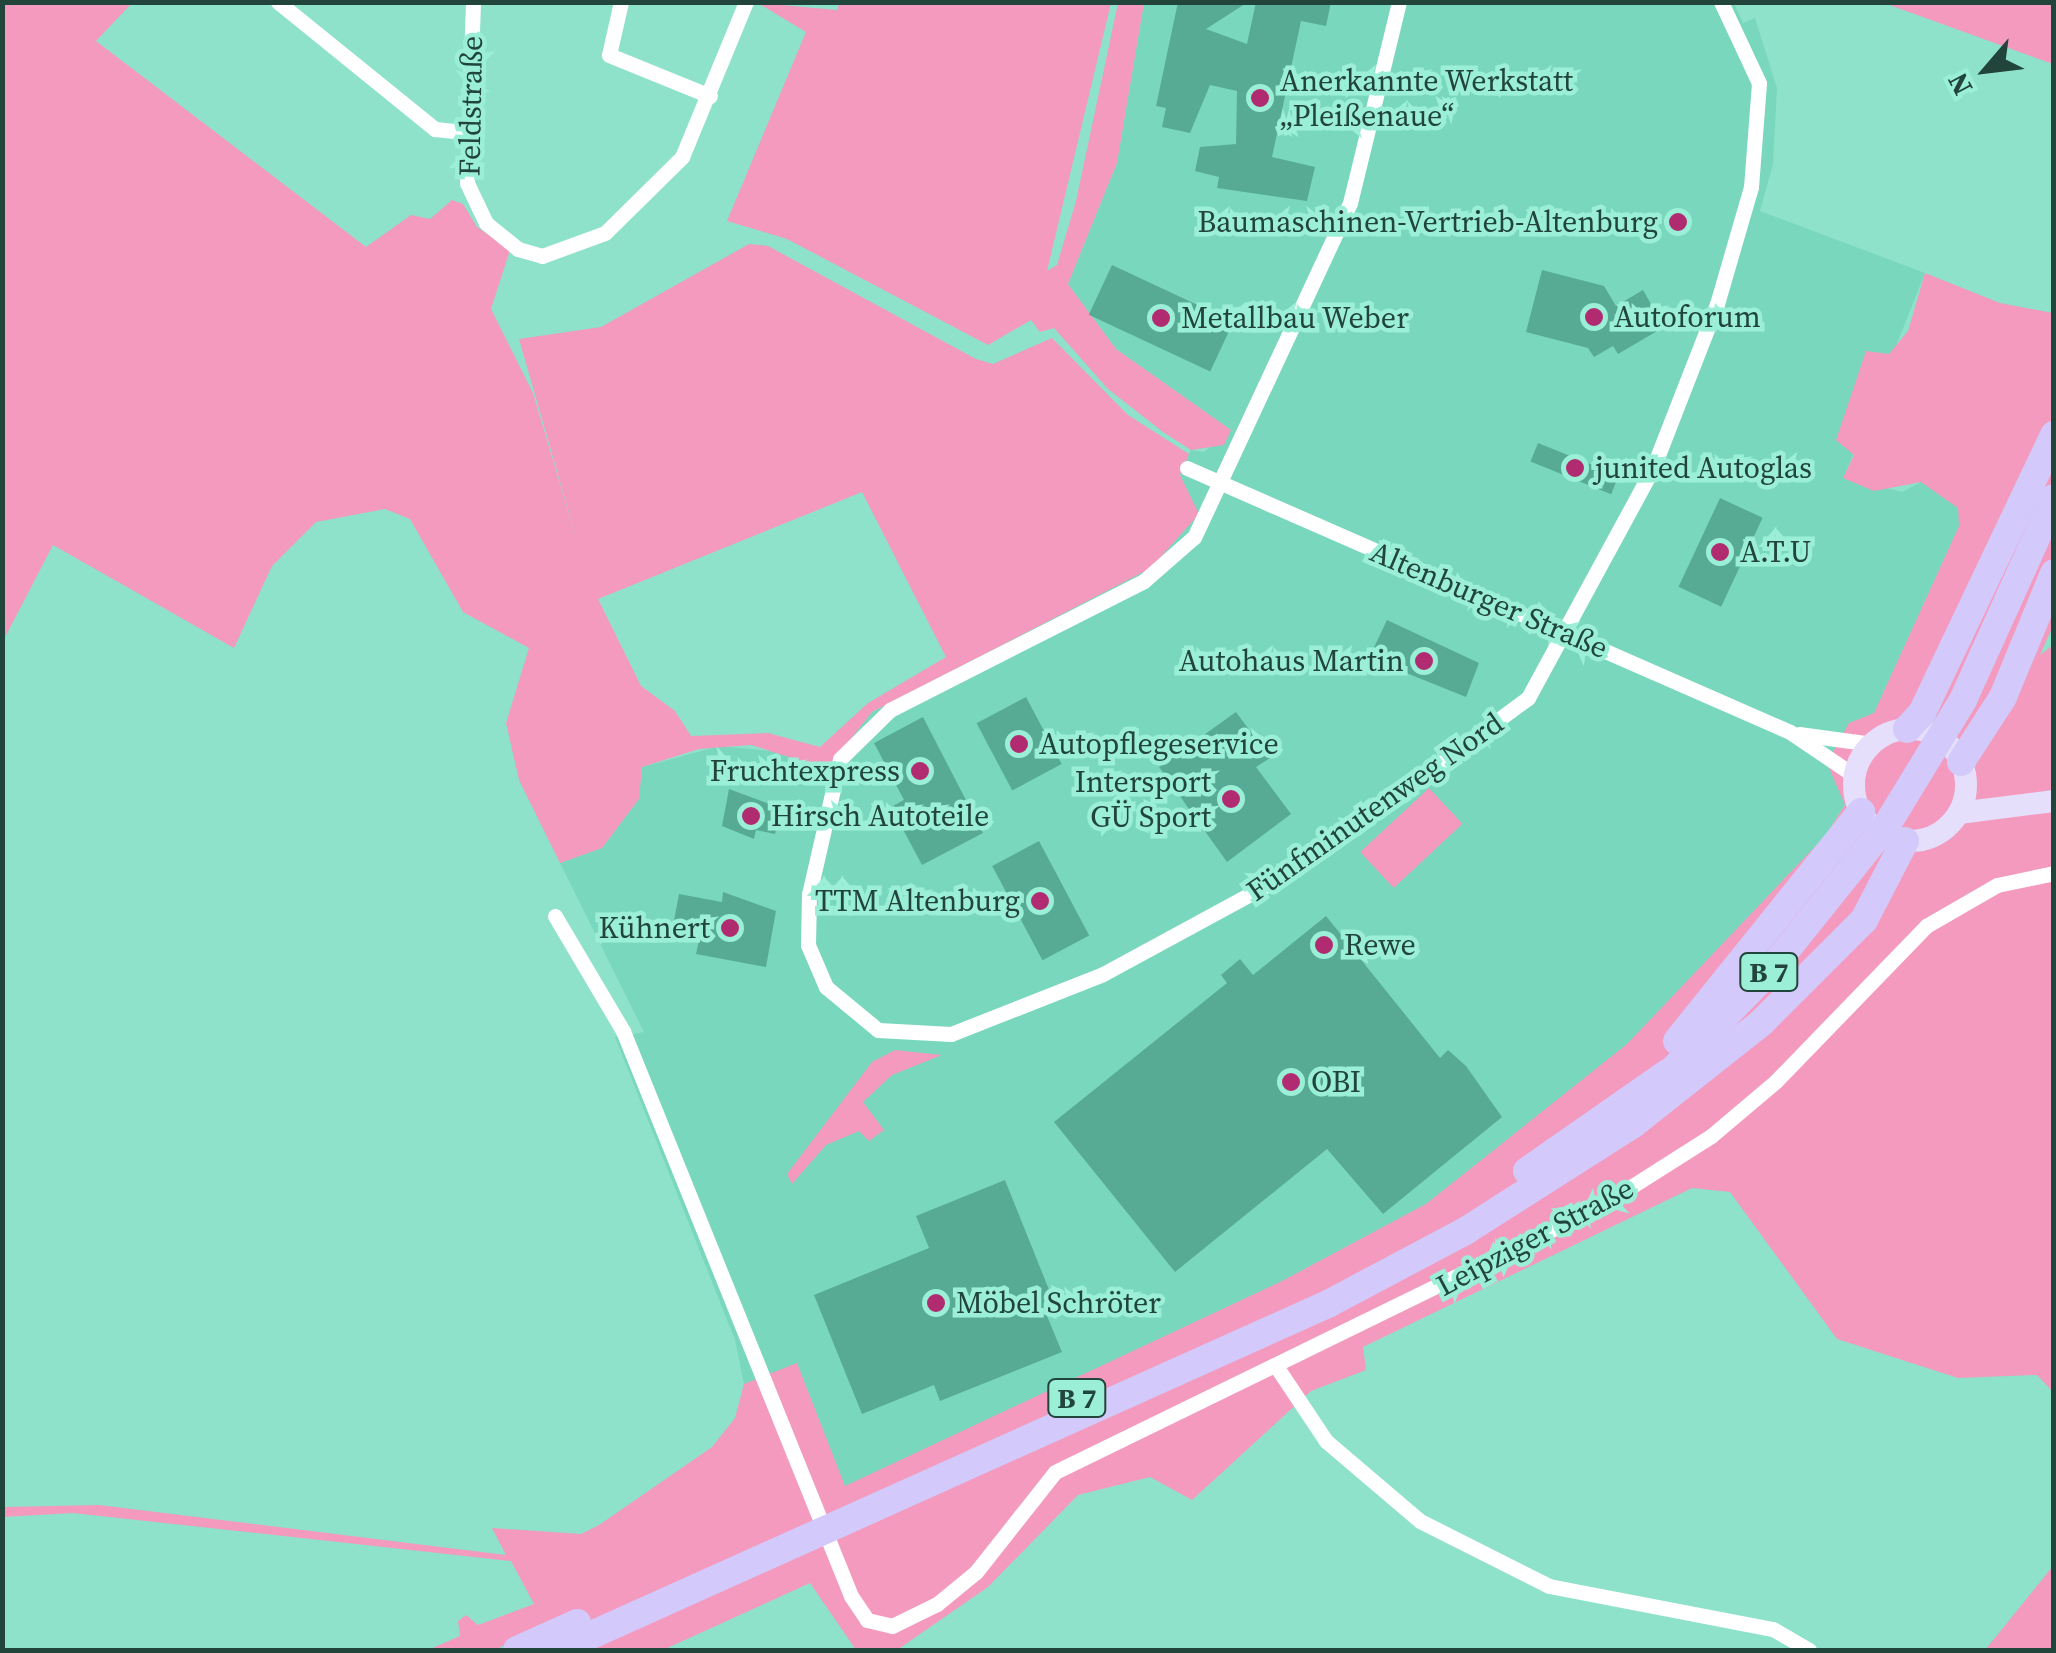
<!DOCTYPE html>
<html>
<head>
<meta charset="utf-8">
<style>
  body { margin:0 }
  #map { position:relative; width:2056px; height:1653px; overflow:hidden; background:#8ee2ca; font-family:"Source Serif 4",serif }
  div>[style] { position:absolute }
  .built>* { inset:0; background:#79d7bd }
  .green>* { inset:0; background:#f39abe; transform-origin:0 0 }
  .building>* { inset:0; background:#57ab95; transform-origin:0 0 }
  .street>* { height:15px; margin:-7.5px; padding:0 7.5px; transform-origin:7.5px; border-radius:7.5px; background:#fff }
  .primary>* { height:22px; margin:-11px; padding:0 11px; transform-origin:11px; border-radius:11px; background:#e5dffc }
  .primary>.ring { margin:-11px; padding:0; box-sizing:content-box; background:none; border:22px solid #e5dffc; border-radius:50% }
  .highway>* { height:28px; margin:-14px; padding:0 14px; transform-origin:14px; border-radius:14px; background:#d3c9fa }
  .dots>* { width:28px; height:28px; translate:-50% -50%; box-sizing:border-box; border:5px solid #9befd7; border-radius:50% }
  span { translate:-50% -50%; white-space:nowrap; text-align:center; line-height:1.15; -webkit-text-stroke:9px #9befd7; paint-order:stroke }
  .shield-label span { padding:2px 8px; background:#9befd7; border:2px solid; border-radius:8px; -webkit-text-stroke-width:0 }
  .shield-label { font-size:28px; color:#21443b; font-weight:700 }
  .poi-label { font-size:30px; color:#21443b }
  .left { translate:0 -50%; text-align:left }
  .right { translate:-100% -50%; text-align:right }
  .street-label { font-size:30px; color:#21443b }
  .frame { position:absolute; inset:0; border:5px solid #21443b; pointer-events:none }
  .north { position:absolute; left:1936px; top:20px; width:100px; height:100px; -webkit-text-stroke:8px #9befd7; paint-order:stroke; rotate:242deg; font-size:28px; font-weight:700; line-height:40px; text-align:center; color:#21443b }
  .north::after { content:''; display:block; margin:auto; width:35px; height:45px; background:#21443b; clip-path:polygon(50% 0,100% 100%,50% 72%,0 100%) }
</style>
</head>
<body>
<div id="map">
  <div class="built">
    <i style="clip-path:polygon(1144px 3px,1734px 3px,1743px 23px,1755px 18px,1777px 88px,1773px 164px,1760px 211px,1925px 273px,1844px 477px,1902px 492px,1921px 482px,1959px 508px,1959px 526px,1874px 713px,1849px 723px,1839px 778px,1845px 804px,1825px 836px,1627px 1045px,1426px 1204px,1282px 1281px,845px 1487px,797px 1364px,744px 1384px,735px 1340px,615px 1037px,644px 1032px,560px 863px,602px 848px,639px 799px,642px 767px,720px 746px,834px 757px,872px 712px,1004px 645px,1193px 511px,1180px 475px,1191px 450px,1204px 452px,1231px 430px,1116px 349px,1068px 284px,1117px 163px)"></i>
  </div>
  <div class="green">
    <i style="clip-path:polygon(840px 2px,1111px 3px,1047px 271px,1057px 265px,1076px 201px,1118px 3px,1144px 3px,1117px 163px,1068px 284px,1116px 349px,1231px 430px,1224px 445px,1191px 450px,1163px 432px,1108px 389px,1054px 328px,1040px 332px,1031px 320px,988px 345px,787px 239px,727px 221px,806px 32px,758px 3px,837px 10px)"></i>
    <i style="clip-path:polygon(evenodd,2px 3px,132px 3px,96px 41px,366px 247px,411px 215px,430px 219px,452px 200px,463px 204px,477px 227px,510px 250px,491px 309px,533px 393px,578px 544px,519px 339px,601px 327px,749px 244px,768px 246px,976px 359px,993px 364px,1052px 338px,1128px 415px,1189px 454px,1180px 475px,1199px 514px,1151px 568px,872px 712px,827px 769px,751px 745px,699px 749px,642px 767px,639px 799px,602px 848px,560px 863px,519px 780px,506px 723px,529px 648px,463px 612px,410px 519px,385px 509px,316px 522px,272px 566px,234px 648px,53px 545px,3px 641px,2px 3px,862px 492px,946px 657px,868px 703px,820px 747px,768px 733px,691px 736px,675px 711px,641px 686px,598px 599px,862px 492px)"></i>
    <i style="clip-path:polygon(1884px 3px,2053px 3px,2053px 64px)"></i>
    <i style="clip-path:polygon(1925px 273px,2000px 303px,2053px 313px,2054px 624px,2040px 655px,2053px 645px,2053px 1392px,2037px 1375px,1958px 1378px,1837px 1339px,1730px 1192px,1692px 1188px,1363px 1347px,1366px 1370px,1311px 1391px,1192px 1500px,1150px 1477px,1078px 1495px,988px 1587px,897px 1650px,856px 1650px,810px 1583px,663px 1650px,559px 1650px,546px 1627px,494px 1650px,428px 1650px,460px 1636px,458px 1621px,466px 1615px,478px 1625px,534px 1604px,511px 1561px,73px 1513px,3px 1517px,3px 1507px,99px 1505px,506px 1555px,492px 1528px,581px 1534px,599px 1525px,712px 1447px,735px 1418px,744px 1384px,797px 1363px,845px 1486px,1282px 1281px,1426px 1204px,1627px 1044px,1825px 836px,1845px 805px,1827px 763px,1849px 723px,1874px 713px,1959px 526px,1958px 508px,1921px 482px,1874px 491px,1843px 478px,1854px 455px,1836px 440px,1866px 351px,1889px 354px,1908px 331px)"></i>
    <i style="left:1429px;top:788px;width:49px;height:94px;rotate:47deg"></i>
    <i style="clip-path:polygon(895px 1050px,942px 1055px,892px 1075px,863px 1102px,884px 1130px,869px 1141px,859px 1131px,826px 1145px,792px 1184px,787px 1174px,872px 1062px)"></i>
    <i style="clip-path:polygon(2053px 1566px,2053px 1650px,1985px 1650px,2007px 1623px)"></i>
  </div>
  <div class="building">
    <i style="clip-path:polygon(1178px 2px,1248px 2px,1206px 29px,1247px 44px,1256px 2px,1331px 2px,1326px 26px,1301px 21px,1272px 157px,1315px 167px,1307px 201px,1217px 188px,1219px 177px,1195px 171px,1200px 147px,1236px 144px,1237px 91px,1210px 85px,1190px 133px,1162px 127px,1166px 108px,1156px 106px)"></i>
    <i style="left:1112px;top:265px;width:134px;height:55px;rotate:25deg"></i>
    <i style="clip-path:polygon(1542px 270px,1604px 286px,1616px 306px,1643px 290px,1664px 327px,1618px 354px,1613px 346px,1594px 357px,1588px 348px,1526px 332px)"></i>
    <i style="left:1538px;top:443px;width:87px;height:20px;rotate:22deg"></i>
    <i style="left:1720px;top:498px;width:47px;height:98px;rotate:25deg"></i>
    <i style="clip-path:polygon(1387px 620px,1479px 663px,1466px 697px,1369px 658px)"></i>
    <i style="left:1026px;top:697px;width:76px;height:56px;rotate:62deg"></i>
    <i style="clip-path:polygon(1236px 712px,1270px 758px,1256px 767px,1291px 814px,1227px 862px,1159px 767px)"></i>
    <i style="clip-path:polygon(923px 717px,983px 833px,922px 865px,891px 807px,904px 800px,874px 743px)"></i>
    <i style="clip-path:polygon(729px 789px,780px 808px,775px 834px,756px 830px,754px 839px,722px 826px)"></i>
    <i style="left:1039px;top:841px;width:107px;height:53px;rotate:62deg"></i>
    <i style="clip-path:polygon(723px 892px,776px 911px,766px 967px,696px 954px,701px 931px,673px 926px,679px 894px,722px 902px)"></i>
    <i style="clip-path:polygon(1326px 916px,1440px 1058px,1448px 1050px,1466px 1066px,1502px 1117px,1383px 1214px,1327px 1149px,1175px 1272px,1054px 1122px,1227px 983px,1221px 975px,1240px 959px,1253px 975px)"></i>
    <i style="clip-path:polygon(1005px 1180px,1058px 1312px,1047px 1316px,1062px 1352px,940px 1401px,934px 1385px,862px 1414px,814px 1295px,929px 1248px,916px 1216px)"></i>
  </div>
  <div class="street">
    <i style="left:278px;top:2px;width:202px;rotate:39deg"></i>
    <i style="left:435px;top:129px;width:31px;rotate:6deg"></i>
    <i style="left:473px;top:2px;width:181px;rotate:91.9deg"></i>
    <i style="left:467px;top:183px;width:44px;rotate:64.6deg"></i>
    <i style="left:486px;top:223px;width:41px;rotate:39.1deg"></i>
    <i style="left:518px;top:249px;width:25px;rotate:16deg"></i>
    <i style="left:542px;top:256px;width:67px;rotate:-20.1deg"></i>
    <i style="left:605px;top:233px;width:108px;rotate:-44.6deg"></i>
    <i style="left:682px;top:157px;width:168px;rotate:-67.6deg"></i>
    <i style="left:621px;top:2px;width:54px;rotate:102.8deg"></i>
    <i style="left:609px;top:55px;width:109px;rotate:22.1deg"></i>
    <i style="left:1399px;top:2px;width:207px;rotate:103.7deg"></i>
    <i style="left:1350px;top:203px;width:369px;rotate:115deg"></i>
    <i style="left:1194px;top:537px;width:67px;rotate:138.7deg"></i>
    <i style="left:1144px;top:581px;width:285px;rotate:153.1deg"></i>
    <i style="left:890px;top:710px;width:70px;rotate:135.6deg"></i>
    <i style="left:840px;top:759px;width:139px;rotate:102.9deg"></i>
    <i style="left:809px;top:894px;width:51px;rotate:91.1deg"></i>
    <i style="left:808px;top:945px;width:46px;rotate:66.8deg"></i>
    <i style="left:826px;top:987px;width:67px;rotate:39.6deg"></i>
    <i style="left:878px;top:1030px;width:73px;rotate:3.1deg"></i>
    <i style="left:951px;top:1034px;width:163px;rotate:-21.5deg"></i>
    <i style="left:1103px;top:974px;width:220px;rotate:-28.5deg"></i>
    <i style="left:1296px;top:869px;width:288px;rotate:-36.4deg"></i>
    <i style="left:1528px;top:698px;width:262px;rotate:-61.5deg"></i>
    <i style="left:1653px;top:468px;width:176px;rotate:-68.7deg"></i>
    <i style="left:1717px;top:304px;width:122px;rotate:-73.8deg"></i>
    <i style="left:1751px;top:187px;width:104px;rotate:-85.6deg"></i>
    <i style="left:1759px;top:83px;width:89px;rotate:-115.1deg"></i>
    <i style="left:1187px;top:468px;width:658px;rotate:23.64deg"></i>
    <i style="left:1790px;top:732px;width:78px;rotate:34.1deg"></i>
    <i style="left:1799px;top:734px;width:74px;rotate:7.8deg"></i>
    <i style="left:555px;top:916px;width:134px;rotate:59.4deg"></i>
    <i style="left:623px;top:1031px;width:609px;rotate:68.02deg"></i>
    <i style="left:851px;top:1596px;width:29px;rotate:56deg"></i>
    <i style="left:867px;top:1620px;width:26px;rotate:13deg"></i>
    <i style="left:892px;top:1626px;width:50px;rotate:-26.1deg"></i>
    <i style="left:937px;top:1604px;width:50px;rotate:-39.4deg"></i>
    <i style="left:976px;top:1572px;width:127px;rotate:-51.7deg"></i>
    <i style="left:1055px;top:1472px;width:611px;rotate:-26.02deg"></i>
    <i style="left:1604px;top:1204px;width:127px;rotate:-32.4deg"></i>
    <i style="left:1711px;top:1136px;width:85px;rotate:-40.2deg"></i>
    <i style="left:1776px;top:1081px;width:216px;rotate:-45.9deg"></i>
    <i style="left:1926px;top:926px;width:82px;rotate:-30deg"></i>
    <i style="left:1997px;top:885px;width:58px;rotate:-11.9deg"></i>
    <i style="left:1278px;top:1369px;width:87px;rotate:56.3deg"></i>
    <i style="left:1326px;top:1441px;width:123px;rotate:40.4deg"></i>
    <i style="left:1420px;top:1521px;width:144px;rotate:26.7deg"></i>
    <i style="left:1549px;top:1586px;width:228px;rotate:10.9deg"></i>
    <i style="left:1773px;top:1629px;width:42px;rotate:30.3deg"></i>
  </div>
  <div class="primary">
    <i class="ring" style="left:1854px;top:729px;width:90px;height:90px"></i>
    <i style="left:1959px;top:813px;width:96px;rotate:-7.2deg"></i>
  </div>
  <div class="highway">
    <i style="left:1907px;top:729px;width:22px;rotate:-47deg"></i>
    <i style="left:1922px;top:713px;width:308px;rotate:-64.6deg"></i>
    <i style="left:1961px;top:762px;width:77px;rotate:-57.1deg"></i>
    <i style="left:2003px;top:697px;width:134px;rotate:-67.6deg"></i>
    <i style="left:1677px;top:1041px;width:294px;rotate:-51.2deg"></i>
    <i style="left:1659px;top:1084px;width:162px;rotate:-45.8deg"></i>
    <i style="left:1772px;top:968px;width:186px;rotate:-51.3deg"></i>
    <i style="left:1888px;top:823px;width:144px;rotate:-58.6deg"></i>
    <i style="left:1963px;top:700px;width:222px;rotate:-65.7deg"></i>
    <i style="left:1527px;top:1171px;width:173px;rotate:-34.9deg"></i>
    <i style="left:517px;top:1650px;width:66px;rotate:-24.2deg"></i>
    <i style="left:558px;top:1650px;width:844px;rotate:-24.2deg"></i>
    <i style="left:1328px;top:1304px;width:157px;rotate:-28deg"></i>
    <i style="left:1467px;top:1230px;width:196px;rotate:-32.5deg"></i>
    <i style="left:1632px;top:1125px;width:164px;rotate:-38.3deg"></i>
    <i style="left:1761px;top:1023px;width:146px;rotate:-45deg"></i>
    <i style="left:1864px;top:920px;width:89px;rotate:-62.6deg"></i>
  </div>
  <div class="dots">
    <i style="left:1260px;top:98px;background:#b12b70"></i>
    <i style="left:1678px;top:222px;background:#b12b70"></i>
    <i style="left:1594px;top:317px;background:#b12b70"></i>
    <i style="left:1161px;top:318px;background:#b12b70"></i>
    <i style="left:1575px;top:468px;background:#b12b70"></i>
    <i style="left:1720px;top:552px;background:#b12b70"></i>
    <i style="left:1424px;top:661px;background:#b12b70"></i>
    <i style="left:1019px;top:744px;background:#b12b70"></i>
    <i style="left:920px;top:771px;background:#b12b70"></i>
    <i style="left:1231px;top:799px;background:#b12b70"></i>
    <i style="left:751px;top:816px;background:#b12b70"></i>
    <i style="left:1040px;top:901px;background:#b12b70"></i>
    <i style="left:730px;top:928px;background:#b12b70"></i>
    <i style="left:1324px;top:945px;background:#b12b70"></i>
    <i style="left:1291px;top:1082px;background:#b12b70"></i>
    <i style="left:936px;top:1303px;background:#b12b70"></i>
  </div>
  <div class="shield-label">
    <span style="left:1769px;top:972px">B 7</span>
    <span style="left:1077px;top:1398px">B 7</span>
  </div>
  <div class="poi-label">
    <span class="left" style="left:1280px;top:98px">Anerkannte Werkstatt<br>„Pleißenaue“</span>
    <span class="right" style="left:1658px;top:222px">Baumaschinen-Vertrieb-Altenburg</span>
    <span class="left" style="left:1614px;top:317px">Autoforum</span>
    <span class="left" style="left:1181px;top:318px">Metallbau Weber</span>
    <span class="left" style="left:1595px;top:468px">junited Autoglas</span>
    <span class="left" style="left:1740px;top:552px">A.T.U</span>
    <span class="right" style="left:1404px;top:661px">Autohaus Martin</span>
    <span class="left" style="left:1039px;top:744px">Autopflegeservice</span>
    <span class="right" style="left:900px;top:771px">Fruchtexpress</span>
    <span class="right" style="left:1211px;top:799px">Intersport<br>GÜ Sport</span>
    <span class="left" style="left:771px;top:816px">Hirsch Autoteile</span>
    <span class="right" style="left:1020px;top:901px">TTM Altenburg</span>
    <span class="right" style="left:710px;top:928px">Kühnert</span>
    <span class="left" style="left:1344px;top:945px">Rewe</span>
    <span class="left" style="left:1311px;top:1082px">OBI</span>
    <span class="left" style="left:956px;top:1303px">Möbel Schröter</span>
  </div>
  <div class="street-label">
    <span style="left:471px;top:106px;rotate:-89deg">Feldstraße</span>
    <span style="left:1489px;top:600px;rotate:23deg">Altenburger Straße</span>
    <span style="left:1375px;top:807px;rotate:-35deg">Fünfminutenweg Nord</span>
    <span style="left:1535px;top:1237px;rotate:-28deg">Leipziger Straße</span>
  </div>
  <div class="frame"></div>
  <div class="north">N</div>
</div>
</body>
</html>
